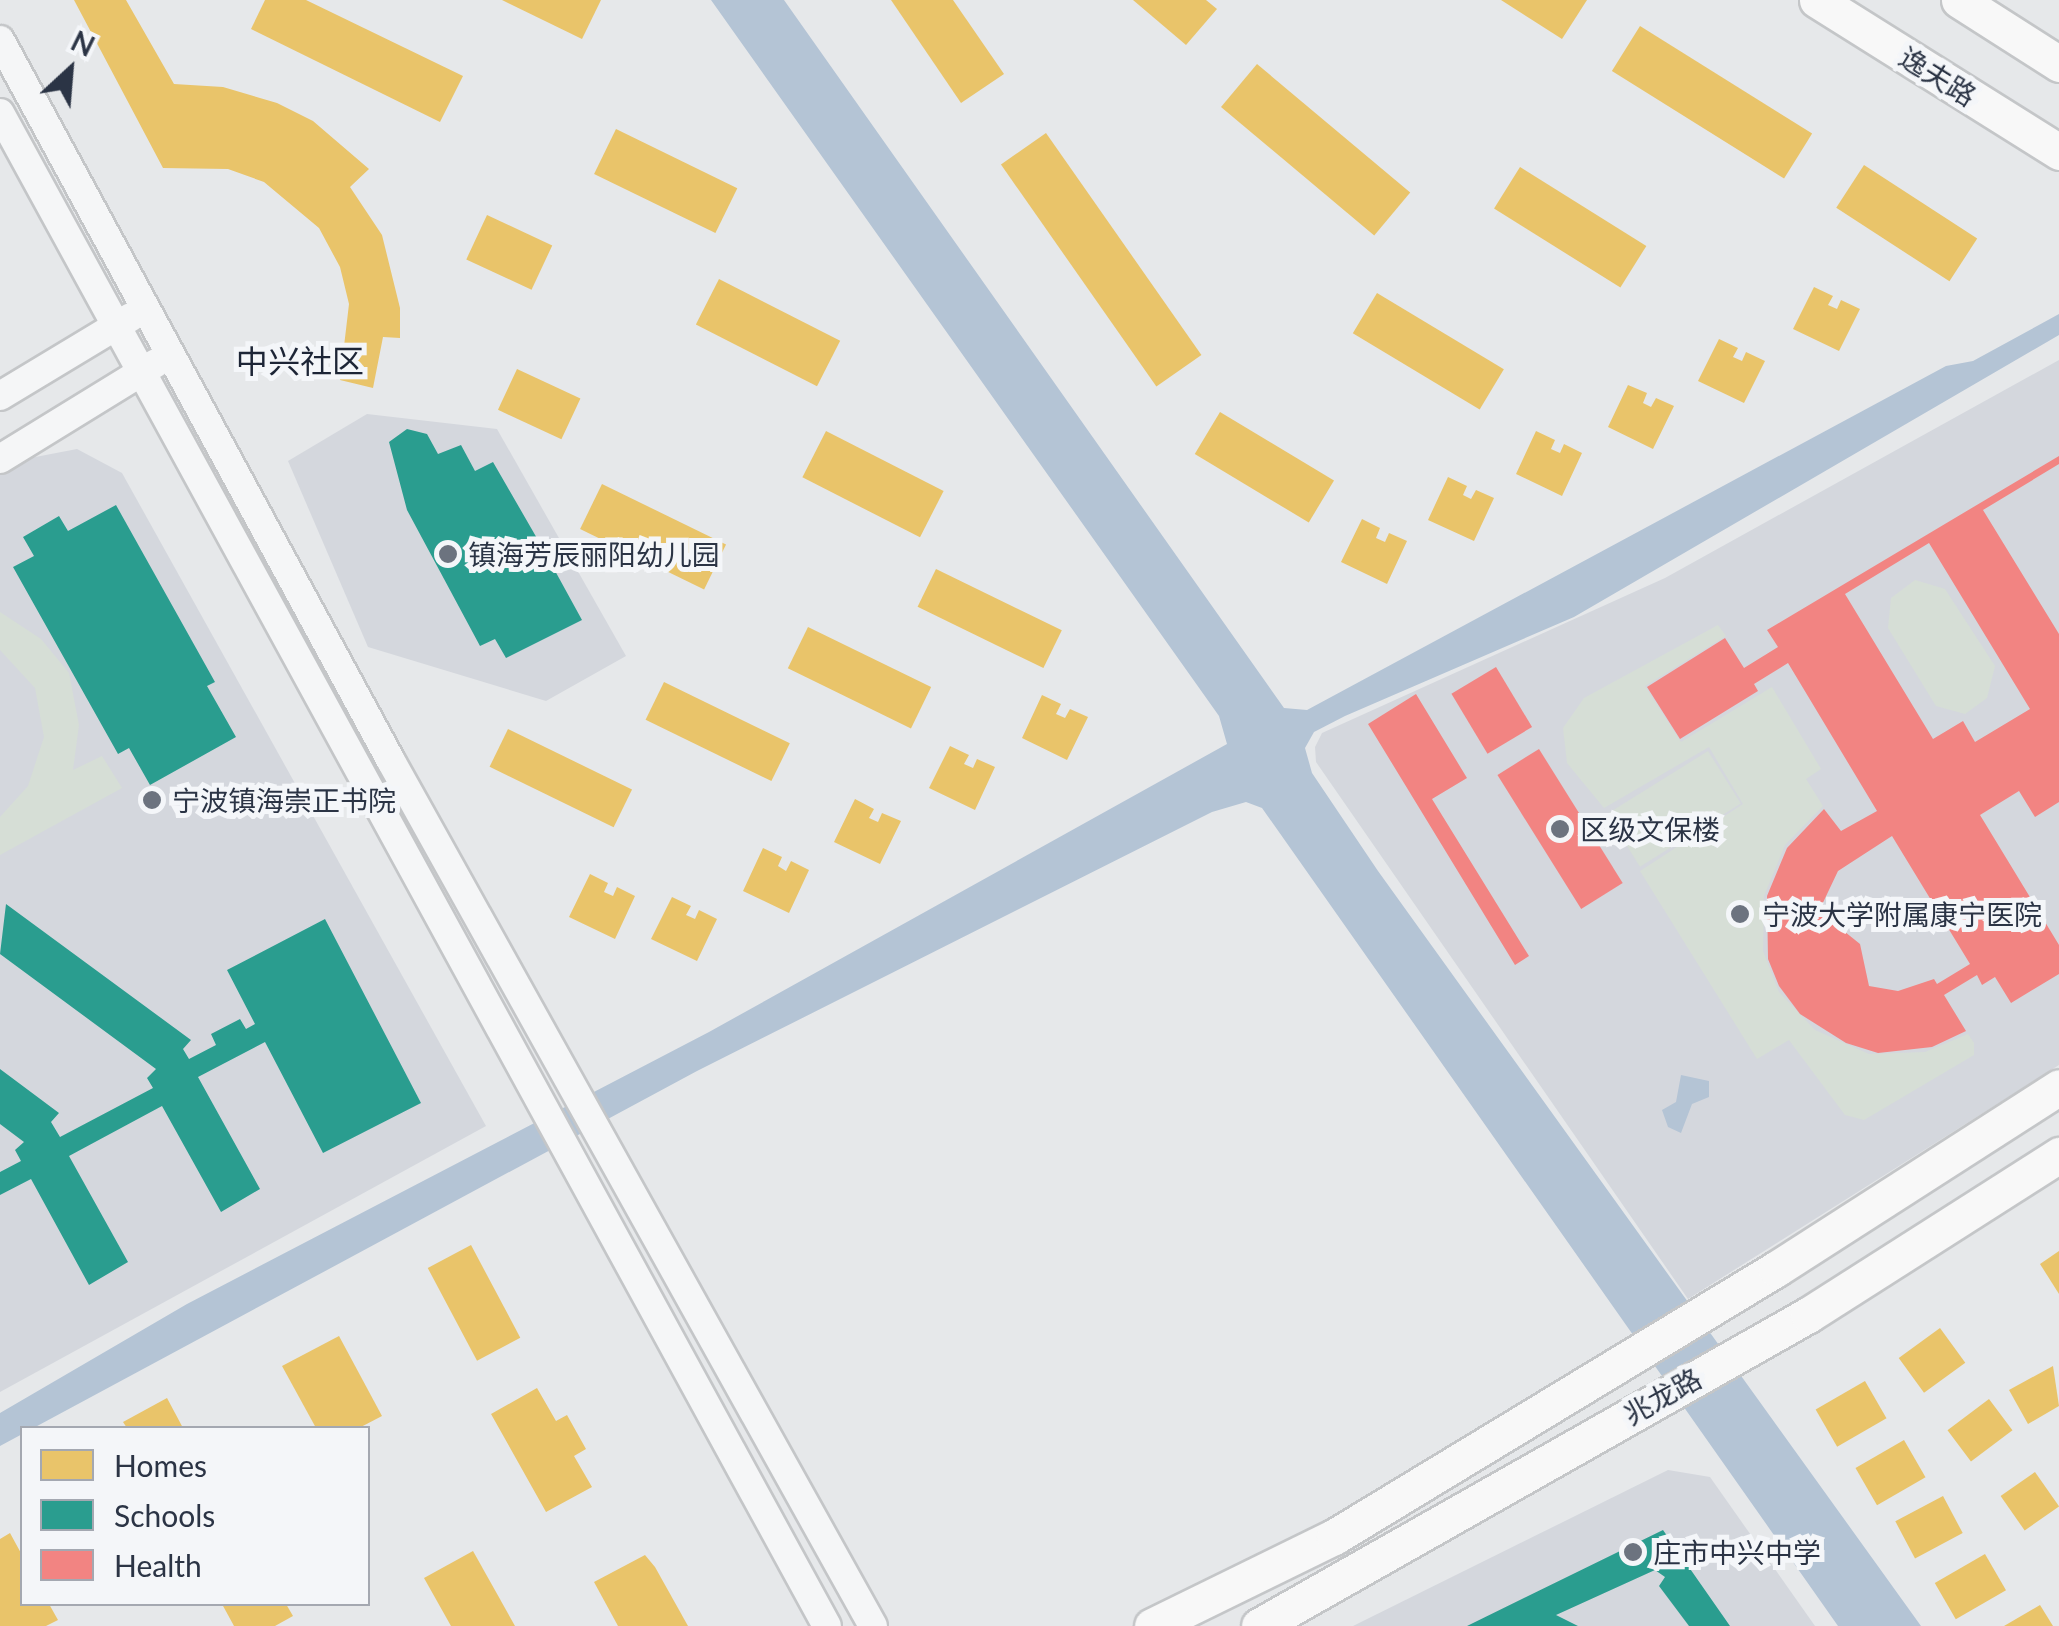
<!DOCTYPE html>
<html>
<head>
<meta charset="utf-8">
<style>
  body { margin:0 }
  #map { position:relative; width:2059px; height:1626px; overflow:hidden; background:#e6e8ea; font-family:Lato,"Noto Sans SC",sans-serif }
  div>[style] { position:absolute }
  .built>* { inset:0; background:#d4d7dd }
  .green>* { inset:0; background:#d6ded6; transform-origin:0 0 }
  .water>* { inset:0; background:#b4c4d5 }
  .homes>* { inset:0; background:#e9c46a; transform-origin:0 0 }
  .schools>* { inset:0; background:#2a9d8f }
  .health>* { inset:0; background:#f28482; transform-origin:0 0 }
  .roads { filter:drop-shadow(2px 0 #c4c6c8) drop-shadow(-2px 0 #c4c6c8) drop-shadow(0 2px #c4c6c8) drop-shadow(0 -2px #c4c6c8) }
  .minor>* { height:28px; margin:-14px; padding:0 14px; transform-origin:14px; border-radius:14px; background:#f5f6f7 }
  .major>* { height:35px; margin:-17.5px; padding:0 17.5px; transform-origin:17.5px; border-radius:17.5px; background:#f8f8f8 }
  .dots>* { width:28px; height:28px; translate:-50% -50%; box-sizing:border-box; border:5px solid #f4f6f9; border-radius:50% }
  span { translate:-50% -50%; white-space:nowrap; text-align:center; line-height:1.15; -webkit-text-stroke:10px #f4f6f9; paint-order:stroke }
  .street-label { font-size:28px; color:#2b3445 }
  .poi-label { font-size:28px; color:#2b3445 }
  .left { translate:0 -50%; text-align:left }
  .quarter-label { font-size:32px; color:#1d2536 }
  .legend { position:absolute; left:20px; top:1426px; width:350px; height:180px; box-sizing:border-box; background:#f4f6f9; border:2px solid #a4a8b1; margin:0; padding:12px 18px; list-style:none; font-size:30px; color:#2b3445 }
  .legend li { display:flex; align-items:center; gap:20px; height:50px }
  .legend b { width:50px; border:2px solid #a4a8b1 }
  .north { position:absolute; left:20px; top:20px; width:100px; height:100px; -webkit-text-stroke:8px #f4f6f9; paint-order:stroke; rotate:26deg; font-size:28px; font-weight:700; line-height:40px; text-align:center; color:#2b3445 }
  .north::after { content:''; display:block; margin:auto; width:35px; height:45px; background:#2b3445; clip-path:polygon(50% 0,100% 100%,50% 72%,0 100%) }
</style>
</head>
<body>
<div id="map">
  <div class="built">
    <i style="clip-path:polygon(2059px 360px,2059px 1065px,1688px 1299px,1316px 762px,1315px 747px,1322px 733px,1665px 578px)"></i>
    <i style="clip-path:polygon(367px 414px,497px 429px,626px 656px,546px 701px,368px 647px,288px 461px)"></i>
    <i style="clip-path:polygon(77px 449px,122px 473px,486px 1126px,0 1392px,0 475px,25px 459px)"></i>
    <i style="clip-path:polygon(1668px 1470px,1710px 1477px,1815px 1626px,1353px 1626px)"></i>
  </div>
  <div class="green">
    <i style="clip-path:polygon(1915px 580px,1945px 589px,1995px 666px,1987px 698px,1965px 714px,1936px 706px,1888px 628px,1891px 598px)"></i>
    <i style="clip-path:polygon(0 612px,41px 639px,69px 673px,79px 725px,73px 770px,102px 756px,122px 788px,0 855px,0 817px,28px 786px,44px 737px,35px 688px,0 650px)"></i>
    <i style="clip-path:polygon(1718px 625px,1726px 636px,1645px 686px,1681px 742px,1772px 687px,1821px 769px,1806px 779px,1823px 806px,1785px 845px,1764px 896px,1763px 951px,1779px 992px,1815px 1030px,1869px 1054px,1925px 1052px,1968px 1034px,1974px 1043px,1974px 1055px,1864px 1120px,1845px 1115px,1789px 1040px,1757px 1059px,1640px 871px,1743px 804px,1709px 747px,1604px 808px,1567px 763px,1563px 728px,1584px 698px)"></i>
    <i style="left:1708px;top:751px;width:62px;height:119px;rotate:58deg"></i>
  </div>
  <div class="water">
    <i style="clip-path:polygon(711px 0,784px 0,1284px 708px,1307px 710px,1946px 366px,1973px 361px,2059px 314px,2059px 335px,1574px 617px,1345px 716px,1314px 732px,1305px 748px,1312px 773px,1378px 871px,1921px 1626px,1838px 1626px,1262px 808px,1246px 802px,1212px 812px,697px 1071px,0 1446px,0 1413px,187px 1304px,709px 1032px,1227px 744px,1219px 716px)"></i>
    <i style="clip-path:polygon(1681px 1075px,1709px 1081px,1709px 1097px,1692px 1104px,1681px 1133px,1668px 1127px,1662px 1110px,1676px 1102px)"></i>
  </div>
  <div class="homes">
    <i style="clip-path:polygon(74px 0,126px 0,174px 84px,223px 87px,277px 103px,313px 121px,369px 169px,350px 187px,382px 235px,400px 308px,400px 338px,383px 337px,373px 388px,340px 380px,349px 304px,340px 267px,319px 228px,264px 182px,228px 169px,163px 168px)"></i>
    <i style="clip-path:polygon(265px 0,306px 0,463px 76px,440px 122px,251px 29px)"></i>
    <i style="clip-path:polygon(502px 0,601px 0,582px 39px)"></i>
    <i style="clip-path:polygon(891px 0,953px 0,1004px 74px,961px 103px)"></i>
    <i style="clip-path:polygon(1133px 0,1206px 0,1217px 9px,1186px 45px)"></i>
    <i style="clip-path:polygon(1501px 0,1587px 0,1562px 39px)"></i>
    <i style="left:1640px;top:26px;width:203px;height:53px;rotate:32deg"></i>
    <i style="left:1257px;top:64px;width:200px;height:56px;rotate:40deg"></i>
    <i style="left:616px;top:129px;width:135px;height:50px;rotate:26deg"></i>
    <i style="left:1046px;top:133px;width:271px;height:55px;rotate:55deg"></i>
    <i style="left:1864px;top:165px;width:135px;height:51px;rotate:33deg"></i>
    <i style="left:1520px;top:167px;width:149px;height:49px;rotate:32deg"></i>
    <i style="left:487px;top:215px;width:72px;height:49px;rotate:25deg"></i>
    <i style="left:719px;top:279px;width:136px;height:51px;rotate:27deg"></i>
    <i style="clip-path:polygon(1814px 287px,1833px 296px,1828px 305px,1837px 309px,1841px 300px,1860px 309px,1839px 351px,1793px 329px)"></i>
    <i style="left:1377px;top:293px;width:148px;height:47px;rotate:31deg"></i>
    <i style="clip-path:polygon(1719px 339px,1738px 348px,1733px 357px,1742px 361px,1746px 352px,1765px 361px,1744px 403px,1698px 381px)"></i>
    <i style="left:517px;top:369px;width:70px;height:45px;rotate:25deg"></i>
    <i style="clip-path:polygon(1628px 385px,1647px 393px,1643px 403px,1651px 407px,1656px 398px,1674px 406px,1653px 449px,1608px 427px)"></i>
    <i style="left:1220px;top:412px;width:133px;height:49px;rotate:31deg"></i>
    <i style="left:826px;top:431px;width:132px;height:52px;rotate:27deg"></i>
    <i style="clip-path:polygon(1536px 431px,1555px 440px,1551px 449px,1560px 453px,1564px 444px,1582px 453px,1562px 496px,1516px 474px)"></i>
    <i style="clip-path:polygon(1448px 477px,1467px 486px,1463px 495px,1471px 499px,1476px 490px,1494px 498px,1474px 541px,1428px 520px)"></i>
    <i style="left:602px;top:484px;width:138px;height:50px;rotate:26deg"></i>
    <i style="clip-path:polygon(1362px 519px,1380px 528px,1376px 538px,1385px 542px,1389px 533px,1407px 541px,1387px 584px,1341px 562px)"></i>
    <i style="left:936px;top:569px;width:140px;height:42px;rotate:26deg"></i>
    <i style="left:808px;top:627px;width:137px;height:46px;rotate:26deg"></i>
    <i style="left:664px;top:682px;width:140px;height:42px;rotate:26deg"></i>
    <i style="clip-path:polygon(1042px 695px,1061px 704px,1056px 714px,1065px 718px,1070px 709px,1088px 717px,1067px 760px,1022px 738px)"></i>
    <i style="left:508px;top:729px;width:138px;height:42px;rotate:26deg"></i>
    <i style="clip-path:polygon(950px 746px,969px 755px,964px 764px,973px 768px,977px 759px,995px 767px,975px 810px,929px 788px)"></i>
    <i style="clip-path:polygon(855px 799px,874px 809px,869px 818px,878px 822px,882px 813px,901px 821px,880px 864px,834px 842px)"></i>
    <i style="clip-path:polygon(763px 848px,782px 857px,778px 866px,786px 871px,791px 861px,809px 870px,789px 913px,743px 891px)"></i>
    <i style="clip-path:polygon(590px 874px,608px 883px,604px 892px,613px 896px,617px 887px,635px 896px,615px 939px,569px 917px)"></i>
    <i style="clip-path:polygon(672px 897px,691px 906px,686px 915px,695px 919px,699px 910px,717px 919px,697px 961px,651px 939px)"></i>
    <i style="left:471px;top:1245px;width:105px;height:49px;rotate:62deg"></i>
    <i style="clip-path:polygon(2059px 1251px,2059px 1294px,2040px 1264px)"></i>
    <i style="left:1940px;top:1328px;width:43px;height:51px;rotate:54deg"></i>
    <i style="clip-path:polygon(339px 1336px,382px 1416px,359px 1428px,316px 1428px,282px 1366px)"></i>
    <i style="clip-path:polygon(2053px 1366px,2059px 1406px,2028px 1424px,2009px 1390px)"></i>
    <i style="left:1865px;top:1381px;width:43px;height:57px;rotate:60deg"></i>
    <i style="clip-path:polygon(537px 1388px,556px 1421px,567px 1415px,586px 1449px,574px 1456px,592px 1487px,546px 1512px,491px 1414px)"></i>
    <i style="clip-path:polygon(167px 1398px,183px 1428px,127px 1428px,123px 1422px)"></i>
    <i style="left:1989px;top:1399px;width:39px;height:52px;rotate:53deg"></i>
    <i style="left:1904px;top:1440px;width:43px;height:56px;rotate:60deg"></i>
    <i style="left:2035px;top:1472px;width:42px;height:42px;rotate:55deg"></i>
    <i style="left:1943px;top:1496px;width:42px;height:54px;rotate:62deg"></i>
    <i style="clip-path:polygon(10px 1533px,22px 1555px,22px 1604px,49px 1604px,58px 1620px,46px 1626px,0 1626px,0 1539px)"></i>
    <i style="clip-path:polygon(473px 1551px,515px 1626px,451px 1626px,424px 1578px)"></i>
    <i style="left:1985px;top:1554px;width:42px;height:58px;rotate:60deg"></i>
    <i style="clip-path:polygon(645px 1555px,655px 1567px,688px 1626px,618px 1626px,594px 1582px)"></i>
    <i style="clip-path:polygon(222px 1604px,286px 1604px,293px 1616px,275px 1626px,234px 1626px)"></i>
    <i style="clip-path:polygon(2040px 1605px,2053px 1626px,2004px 1626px)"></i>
  </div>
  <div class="schools">
    <i style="clip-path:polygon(407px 429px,427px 434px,438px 454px,461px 445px,475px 471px,493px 462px,538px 540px,517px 550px,527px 569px,548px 558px,582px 620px,506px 658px,495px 639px,480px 646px,407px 510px,389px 442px)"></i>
    <i style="clip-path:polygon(116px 505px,215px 682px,207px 686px,236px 737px,150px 785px,129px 748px,118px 754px,13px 567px,34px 556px,23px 537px,59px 516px,68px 531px)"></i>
    <i style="clip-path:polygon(6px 904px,191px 1040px,183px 1049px,189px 1059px,216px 1045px,211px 1034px,240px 1019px,246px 1029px,255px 1024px,227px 970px,325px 919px,421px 1103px,323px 1153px,265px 1042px,198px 1077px,260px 1189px,221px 1212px,162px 1106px,69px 1156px,128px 1262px,89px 1285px,31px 1179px,0 1195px,0 1172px,21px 1161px,15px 1150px,24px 1142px,0 1124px,0 1069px,59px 1113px,51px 1122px,60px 1137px,153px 1088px,147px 1078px,156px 1069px,0 954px)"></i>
    <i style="clip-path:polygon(1663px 1530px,1730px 1626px,1689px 1626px,1659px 1586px,1665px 1577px,1655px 1570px,1556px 1615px,1578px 1626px,1467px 1626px)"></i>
  </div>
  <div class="health">
    <i style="clip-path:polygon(evenodd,2059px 456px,2059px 464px,1983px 510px,2059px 634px,2059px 802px,2035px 817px,2019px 791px,1980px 815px,2059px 945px,2059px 974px,2011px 1003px,1995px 977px,1982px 985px,1977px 975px,1944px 995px,1966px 1031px,1932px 1047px,1878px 1053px,1846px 1043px,1800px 1014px,1779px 986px,1768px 959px,1767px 896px,1787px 848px,1824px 809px,1841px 831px,1877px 811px,1788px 663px,1754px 684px,1758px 691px,1680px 739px,1647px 687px,1725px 638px,1744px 668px,1778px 647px,1767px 630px,2059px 456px,1929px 543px,2030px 709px,1975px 742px,1963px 721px,1933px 739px,1845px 594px,1929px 543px,2059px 456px,1892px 836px,1970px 964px,1937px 984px,1934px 979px,1898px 991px,1869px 986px,1860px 944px,1819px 911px,1838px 871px,1892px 836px)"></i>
    <i style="left:1496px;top:667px;width:70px;height:52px;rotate:59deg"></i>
    <i style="clip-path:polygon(1416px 694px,1467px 778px,1432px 799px,1529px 956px,1515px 965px,1368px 724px)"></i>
    <i style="left:1539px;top:749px;width:158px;height:49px;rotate:58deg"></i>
  </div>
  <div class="roads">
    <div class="minor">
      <i style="left:0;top:40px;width:820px;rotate:61.53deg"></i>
      <i style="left:391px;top:761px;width:990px;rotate:60.87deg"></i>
      <i style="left:0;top:113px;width:1724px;rotate:61.34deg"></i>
      <i style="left:0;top:396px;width:153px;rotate:-31.1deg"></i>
      <i style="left:0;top:459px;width:183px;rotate:-31.6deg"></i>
    </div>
    <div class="major">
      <i style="left:1817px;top:0;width:286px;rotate:32.1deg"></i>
      <i style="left:1959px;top:0;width:119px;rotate:32.6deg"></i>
      <i style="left:1152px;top:1626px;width:203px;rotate:-26.1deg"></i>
      <i style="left:1334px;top:1537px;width:517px;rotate:-31.23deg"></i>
      <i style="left:1776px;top:1269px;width:336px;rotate:-32.7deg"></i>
      <i style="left:1259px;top:1626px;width:631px;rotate:-29.53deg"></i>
      <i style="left:1808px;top:1315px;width:298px;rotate:-32.5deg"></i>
    </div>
  </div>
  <div class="dots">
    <i style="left:448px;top:554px;background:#6c737f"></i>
    <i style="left:152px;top:800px;background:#6c737f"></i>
    <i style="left:1560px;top:829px;background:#6c737f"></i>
    <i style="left:1740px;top:914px;background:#6c737f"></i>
    <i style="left:1633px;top:1552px;background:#6c737f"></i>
  </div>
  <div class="street-label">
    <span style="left:1938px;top:76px;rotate:32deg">逸夫路</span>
    <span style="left:1662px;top:1396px;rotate:-29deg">兆龙路</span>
  </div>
  <div class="poi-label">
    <span class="left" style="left:468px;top:554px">镇海芳辰丽阳幼儿园</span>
    <span class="left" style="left:172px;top:800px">宁波镇海崇正书院</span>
    <span class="left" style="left:1580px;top:829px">区级文保楼</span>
    <span class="left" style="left:1762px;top:914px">宁波大学附属康宁医院</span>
    <span class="left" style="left:1653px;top:1552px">庄市中兴中学</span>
  </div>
  <div class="quarter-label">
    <span style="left:300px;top:361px">中兴社区</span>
  </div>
  <ul class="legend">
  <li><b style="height:28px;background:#e9c46a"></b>Homes</li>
  <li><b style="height:28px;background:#2a9d8f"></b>Schools</li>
  <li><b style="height:28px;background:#f28482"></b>Health</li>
  </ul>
  <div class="north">N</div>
</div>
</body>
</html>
